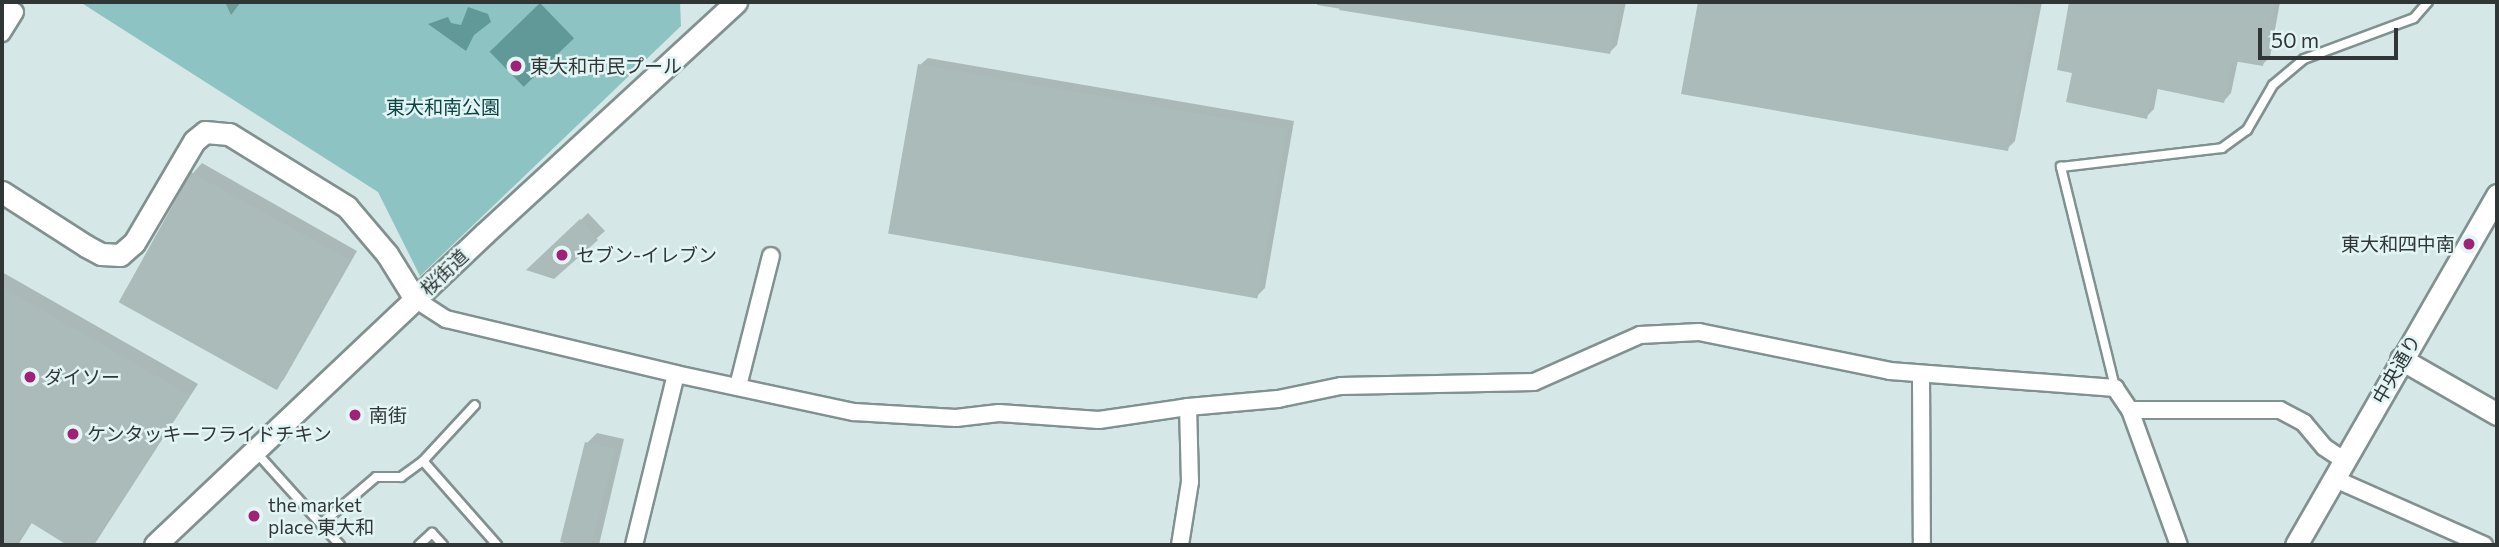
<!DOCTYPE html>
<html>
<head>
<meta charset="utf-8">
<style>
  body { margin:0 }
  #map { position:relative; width:2499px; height:547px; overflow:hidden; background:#d6e7e7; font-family:Commissioner,"Noto Sans JP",sans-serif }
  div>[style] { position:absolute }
  .green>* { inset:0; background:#8dc3c2 }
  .water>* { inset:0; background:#619898; transform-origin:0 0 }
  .shadow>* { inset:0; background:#0003 }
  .building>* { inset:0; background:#aabbba; transform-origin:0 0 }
  .roads { filter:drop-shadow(2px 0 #819190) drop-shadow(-2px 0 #819190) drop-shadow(0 2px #819190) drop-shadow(0 -2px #819190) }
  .service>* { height:8px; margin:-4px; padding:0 4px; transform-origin:4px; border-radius:4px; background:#fff }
  .minor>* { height:16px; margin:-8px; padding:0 8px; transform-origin:8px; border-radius:8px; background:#fff }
  .tertiary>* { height:21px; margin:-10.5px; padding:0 10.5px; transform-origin:10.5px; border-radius:10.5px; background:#fff }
  .dots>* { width:19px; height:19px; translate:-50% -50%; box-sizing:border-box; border:4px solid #e3f4f4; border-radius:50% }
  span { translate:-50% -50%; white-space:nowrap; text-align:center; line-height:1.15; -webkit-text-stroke:5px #e3f4f4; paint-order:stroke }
  .poi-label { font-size:19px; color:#303636 }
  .left { translate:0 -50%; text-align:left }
  .right { translate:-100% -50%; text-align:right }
  .park-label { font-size:19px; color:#0e4344 }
  .street-label { font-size:19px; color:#303636 }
  .frame { position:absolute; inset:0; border:4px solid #303636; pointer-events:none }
  .scale { position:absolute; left:2258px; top:28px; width:140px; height:32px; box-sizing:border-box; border:4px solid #303636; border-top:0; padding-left:9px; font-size:21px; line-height:24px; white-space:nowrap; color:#303636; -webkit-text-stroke:5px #e3f4f4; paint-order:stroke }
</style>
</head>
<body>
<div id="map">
  <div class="green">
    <i style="clip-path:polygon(80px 2px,680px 2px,681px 26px,420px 276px,378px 192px)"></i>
  </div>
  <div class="water">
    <i style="left:540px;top:3px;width:49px;height:70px;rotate:46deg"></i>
    <i style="clip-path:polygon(468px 7px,488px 14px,491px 22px,474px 35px,466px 51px,428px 24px,448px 17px,451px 23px,461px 25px)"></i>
  </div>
  <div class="shadow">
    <i style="clip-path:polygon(225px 2px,241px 2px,231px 15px)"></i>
    <i style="clip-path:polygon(1318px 2px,1626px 2px,1617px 45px,1610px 52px,1317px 5px)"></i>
    <i style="clip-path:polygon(1700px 2px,2042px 2px,2015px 141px,2007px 149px,1683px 92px)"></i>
    <i style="clip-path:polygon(2071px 2px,2280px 2px,2270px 57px,2262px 65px,2238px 60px,2231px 93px,2224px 101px,2158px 87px,2154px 109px,2146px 117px,2074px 71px,2059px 69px)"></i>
    <i style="clip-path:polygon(928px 58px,1294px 121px,1265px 288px,1257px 296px,920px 65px)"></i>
    <i style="clip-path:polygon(202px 163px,357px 251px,284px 379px,275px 389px,120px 300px,193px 173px)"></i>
    <i style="clip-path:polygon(588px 213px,605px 231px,597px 238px,554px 277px,530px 270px)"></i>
    <i style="clip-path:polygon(2px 272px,198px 384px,94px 545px,70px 545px,33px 521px,18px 545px,2px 545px)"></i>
    <i style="clip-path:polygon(597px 433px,624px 439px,599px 545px,570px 545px,587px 443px)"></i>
  </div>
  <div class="building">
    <i style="clip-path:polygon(1340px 2px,1620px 2px,1610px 54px,1339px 10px)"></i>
    <i style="clip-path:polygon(1698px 2px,1994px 2px,2035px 9px,2008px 151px,1681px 94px)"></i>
    <i style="clip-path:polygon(2069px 2px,2275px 2px,2263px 66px,2233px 61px,2224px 103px,2153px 88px,2147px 119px,2066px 102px,2072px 73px,2057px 70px)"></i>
    <i style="left:918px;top:64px;width:375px;height:172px;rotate:10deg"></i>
    <i style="left:191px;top:172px;width:181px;height:149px;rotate:29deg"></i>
    <i style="clip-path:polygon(580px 219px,598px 240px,554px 279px,526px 270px)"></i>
    <i style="clip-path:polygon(2px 287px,190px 395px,92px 545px,67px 545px,30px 522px,16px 545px,2px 545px)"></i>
    <i style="clip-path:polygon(585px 442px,615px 449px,591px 545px,573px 545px,560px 542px)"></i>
  </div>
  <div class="roads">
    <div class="service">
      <i style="left:2115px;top:387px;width:227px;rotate:-103.8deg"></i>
      <i style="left:2061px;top:167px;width:162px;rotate:-6.7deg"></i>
      <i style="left:2222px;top:148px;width:31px;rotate:-36deg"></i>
      <i style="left:2247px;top:130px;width:52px;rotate:-60deg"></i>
      <i style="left:2273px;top:85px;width:40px;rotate:-40deg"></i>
      <i style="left:2304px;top:59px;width:117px;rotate:-20.4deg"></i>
      <i style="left:2414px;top:18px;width:21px;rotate:-49deg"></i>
      <i style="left:255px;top:451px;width:127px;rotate:47.9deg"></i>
      <i style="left:423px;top:461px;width:76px;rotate:-47.1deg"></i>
      <i style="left:321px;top:524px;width:72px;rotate:-40.5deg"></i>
      <i style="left:376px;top:477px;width:25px"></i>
      <i style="left:401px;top:477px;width:27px;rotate:-36deg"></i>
      <i style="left:423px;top:461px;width:112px;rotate:48.6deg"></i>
      <i style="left:419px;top:545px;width:18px;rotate:-43deg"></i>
      <i style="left:432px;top:533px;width:16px;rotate:47deg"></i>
    </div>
    <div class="minor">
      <i style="left:2px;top:4px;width:15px;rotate:32deg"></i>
      <i style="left:15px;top:12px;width:25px;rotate:122deg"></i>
      <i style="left:415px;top:299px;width:37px;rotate:33deg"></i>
      <i style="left:446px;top:319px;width:236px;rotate:13.4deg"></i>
      <i style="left:676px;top:374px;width:182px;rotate:12.1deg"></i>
      <i style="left:854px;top:412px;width:102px;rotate:3.4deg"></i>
      <i style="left:956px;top:418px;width:43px;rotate:-6.6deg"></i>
      <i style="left:999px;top:413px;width:100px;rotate:4deg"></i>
      <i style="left:1099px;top:420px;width:90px;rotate:-8.3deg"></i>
      <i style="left:1188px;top:407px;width:90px;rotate:-5.1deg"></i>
      <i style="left:1278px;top:399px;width:64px;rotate:-11.7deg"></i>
      <i style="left:1341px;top:386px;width:193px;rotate:-1.2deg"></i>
      <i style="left:1534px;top:382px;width:116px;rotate:-23.9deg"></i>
      <i style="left:1640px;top:335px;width:59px;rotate:-2.9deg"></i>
      <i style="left:1699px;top:332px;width:195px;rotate:11.5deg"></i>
      <i style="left:1890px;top:371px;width:226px;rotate:4.3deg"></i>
      <i style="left:2115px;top:388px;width:27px;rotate:56deg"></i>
      <i style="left:2130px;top:410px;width:144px;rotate:70.1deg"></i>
      <i style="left:1921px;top:375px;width:170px;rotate:89.7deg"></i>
      <i style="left:738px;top:386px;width:134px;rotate:-75.8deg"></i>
      <i style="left:2130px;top:410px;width:150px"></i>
      <i style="left:2280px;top:410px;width:27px;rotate:28deg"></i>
      <i style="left:2304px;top:423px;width:31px;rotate:50deg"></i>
      <i style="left:2324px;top:447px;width:25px;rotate:34deg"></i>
      <i style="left:2335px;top:479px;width:163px;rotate:23.9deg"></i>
      <i style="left:634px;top:545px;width:176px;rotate:-76.2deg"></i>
      <i style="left:1180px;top:545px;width:64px;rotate:-81deg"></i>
      <i style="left:1190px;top:482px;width:75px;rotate:-91.5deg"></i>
    </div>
    <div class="tertiary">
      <i style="left:2px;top:192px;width:100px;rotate:32.7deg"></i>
      <i style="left:86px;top:246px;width:17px;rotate:28deg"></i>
      <i style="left:101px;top:254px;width:19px;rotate:3deg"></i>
      <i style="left:120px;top:255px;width:18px;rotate:-41deg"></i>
      <i style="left:134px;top:243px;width:118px;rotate:-59.5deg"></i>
      <i style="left:194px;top:141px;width:14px;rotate:-39deg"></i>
      <i style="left:205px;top:132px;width:24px;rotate:5deg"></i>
      <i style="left:229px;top:134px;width:139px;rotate:31.7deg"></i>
      <i style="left:347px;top:207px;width:62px;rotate:49.6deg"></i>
      <i style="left:387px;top:254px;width:53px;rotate:58.1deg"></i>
      <i style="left:2401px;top:359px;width:111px;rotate:29.8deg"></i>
      <i style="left:155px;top:545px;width:454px;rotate:-43.4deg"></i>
      <i style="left:485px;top:233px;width:341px;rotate:-42.6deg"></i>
      <i style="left:2296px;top:545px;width:404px;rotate:-60.1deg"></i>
    </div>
  </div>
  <div class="dots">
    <i style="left:516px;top:66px;background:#a02276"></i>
    <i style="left:2469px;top:244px;background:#a02276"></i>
    <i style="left:562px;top:255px;background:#a02276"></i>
    <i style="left:30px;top:377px;background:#a02276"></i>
    <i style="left:355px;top:415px;background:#a02276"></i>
    <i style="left:73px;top:434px;background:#a02276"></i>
    <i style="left:254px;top:516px;background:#a02276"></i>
  </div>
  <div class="poi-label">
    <span class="left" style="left:530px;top:66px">東大和市民プール</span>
    <span class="right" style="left:2455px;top:244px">東大和四中南</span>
    <span class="left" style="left:576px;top:255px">セブン-イレブン</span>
    <span class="left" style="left:44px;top:377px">ダイソー</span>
    <span class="left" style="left:369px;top:415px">南街</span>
    <span class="left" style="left:87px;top:434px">ケンタッキーフライドチキン</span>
    <span class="left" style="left:268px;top:516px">the market<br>place 東大和</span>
  </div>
  <div class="park-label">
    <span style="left:443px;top:107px">東大和南公園</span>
  </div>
  <div class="street-label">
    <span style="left:444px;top:272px;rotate:-43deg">桜街道</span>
    <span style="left:2396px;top:369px;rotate:-60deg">中央通り</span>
  </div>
  <div class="frame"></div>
  <div class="scale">50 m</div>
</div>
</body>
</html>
